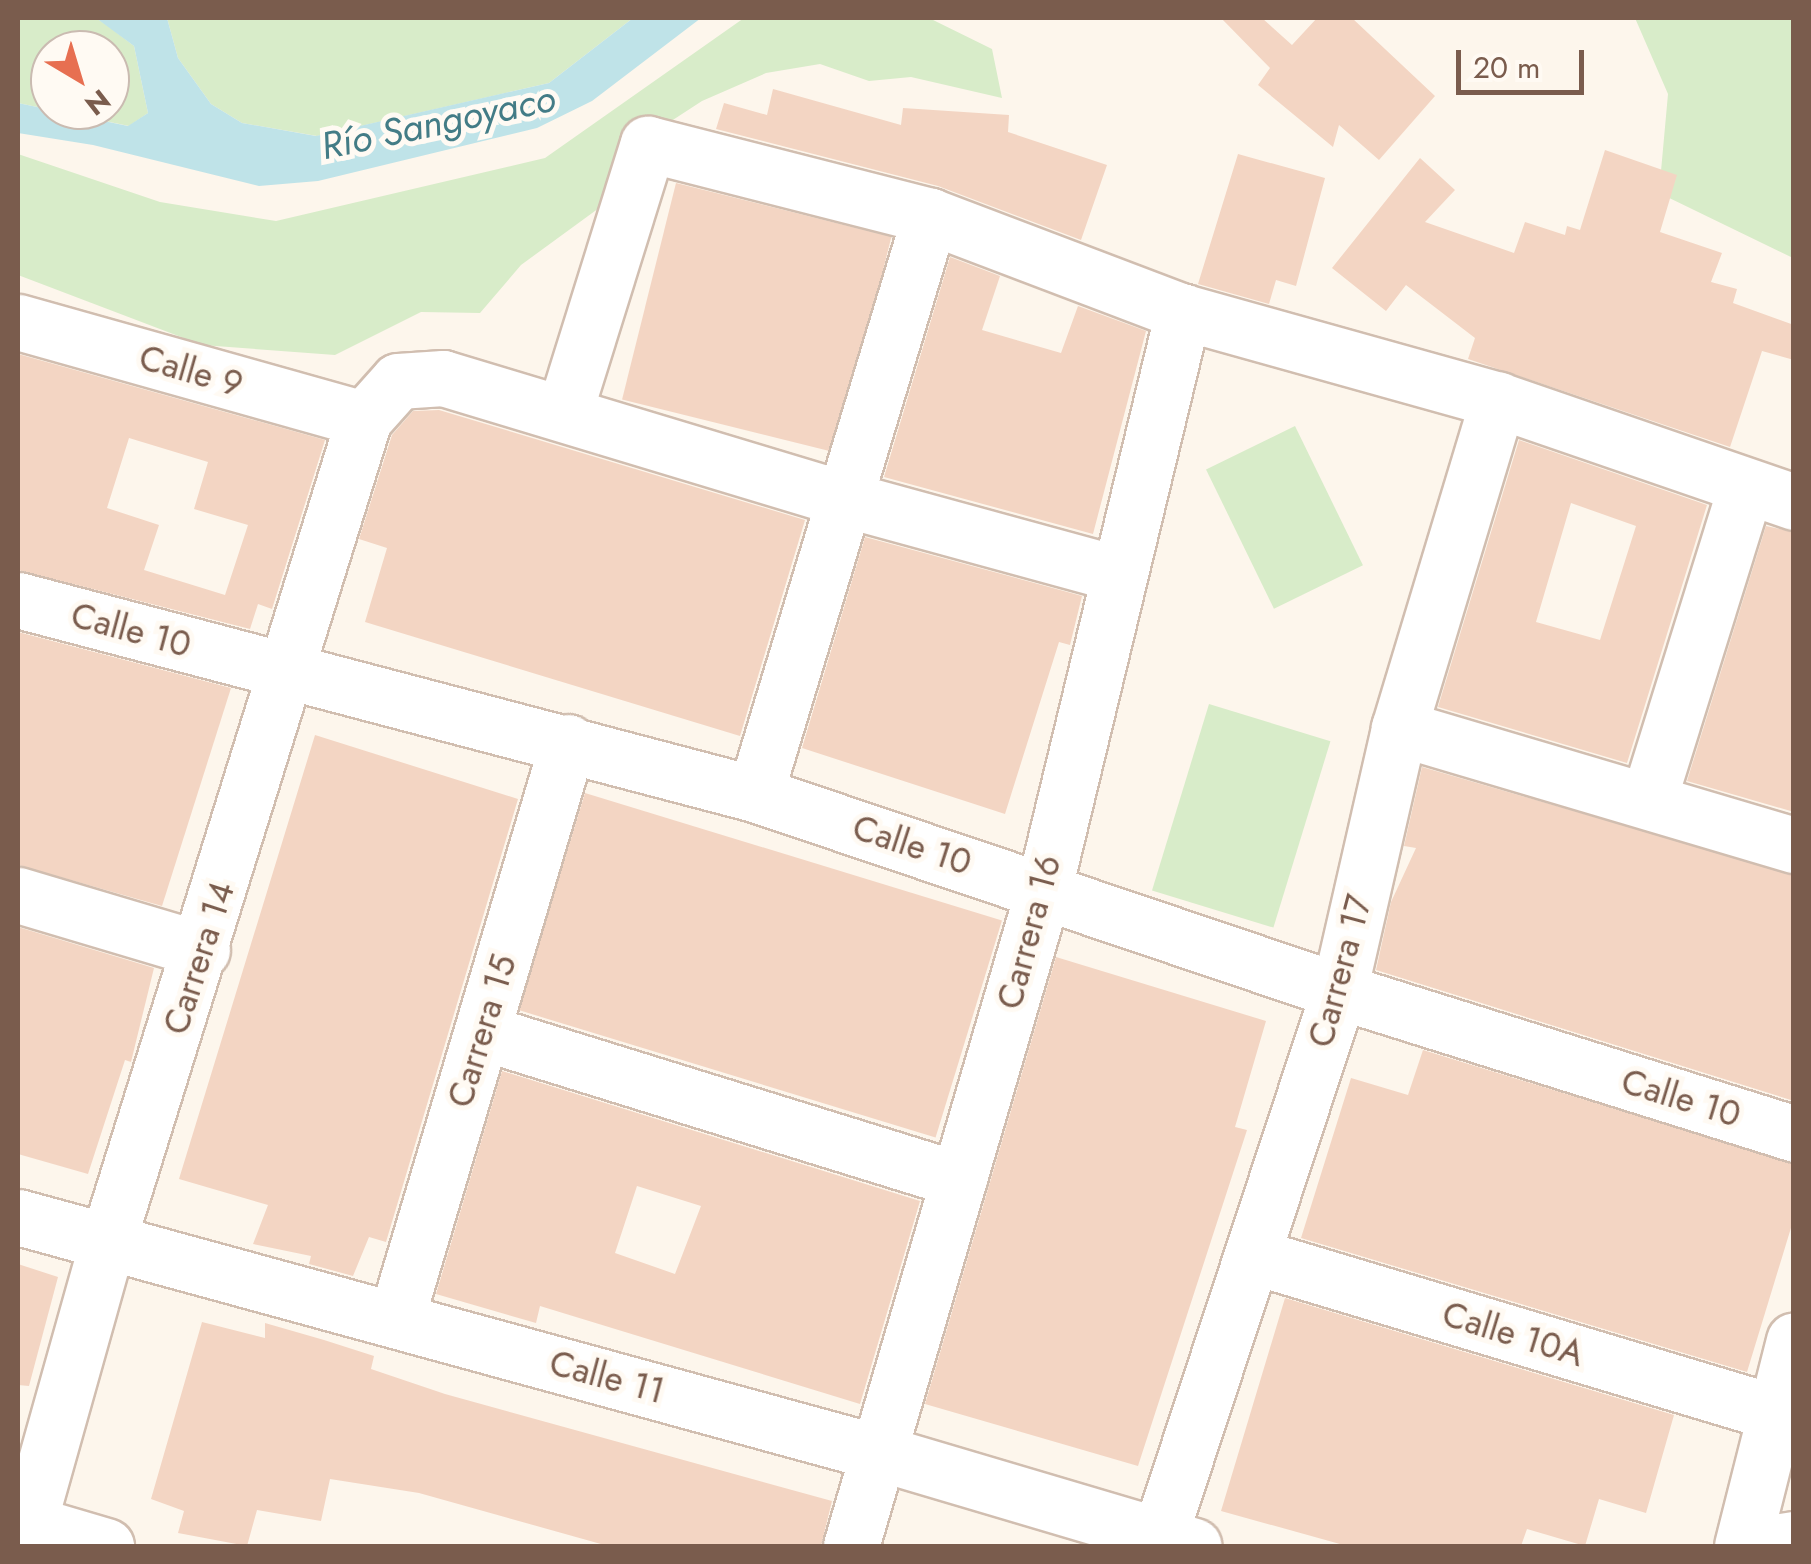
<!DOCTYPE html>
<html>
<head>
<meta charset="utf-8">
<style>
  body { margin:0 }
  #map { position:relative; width:1811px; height:1564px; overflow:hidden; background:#fdf6ec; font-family:Jost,sans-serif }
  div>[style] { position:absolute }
  .green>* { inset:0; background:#d8ecc9; transform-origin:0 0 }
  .water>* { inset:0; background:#bfe3e8 }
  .building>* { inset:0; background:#f3d5c3; transform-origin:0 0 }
  .roads { filter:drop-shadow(2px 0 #d1beb0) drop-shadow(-2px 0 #d1beb0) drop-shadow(0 2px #d1beb0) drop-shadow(0 -2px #d1beb0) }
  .minor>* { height:55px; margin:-27.5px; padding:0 27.5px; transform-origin:27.5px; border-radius:27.5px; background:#fff }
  span { translate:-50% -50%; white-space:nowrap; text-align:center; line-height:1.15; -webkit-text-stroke:10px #fffaf3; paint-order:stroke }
  .street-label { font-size:35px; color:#7a5c4d }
  .water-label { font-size:38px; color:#437c86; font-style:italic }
  .frame { position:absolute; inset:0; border:20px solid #7a5c4d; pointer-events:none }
  .north { position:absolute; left:30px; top:30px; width:100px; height:100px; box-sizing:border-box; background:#fffaf3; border:2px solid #cabbb1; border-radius:50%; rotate:142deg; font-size:28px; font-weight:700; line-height:40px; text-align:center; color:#7a5c4d }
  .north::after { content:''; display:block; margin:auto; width:35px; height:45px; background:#e76f51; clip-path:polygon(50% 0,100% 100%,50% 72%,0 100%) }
  .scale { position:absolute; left:1456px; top:50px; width:128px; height:45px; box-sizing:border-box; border:5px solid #7a5c4d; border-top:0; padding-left:12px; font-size:30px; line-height:35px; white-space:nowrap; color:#7a5c4d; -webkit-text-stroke:8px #fffaf3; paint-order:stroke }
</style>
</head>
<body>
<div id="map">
  <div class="green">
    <i style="clip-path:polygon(evenodd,18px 18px,96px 18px,108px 26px,134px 46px,148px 113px,129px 126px,18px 103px,18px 18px,50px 50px,110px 50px,110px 110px,50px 110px,50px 50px)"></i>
    <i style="clip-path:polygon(167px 18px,633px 18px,549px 83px,317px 136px,242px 123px,211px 104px,178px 58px)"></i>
    <i style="clip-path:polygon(744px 18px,929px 18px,992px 49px,1002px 98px,911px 77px,869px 81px,820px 64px,766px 73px,702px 101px,639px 142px,610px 200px,521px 265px,480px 313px,421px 312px,335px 355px,202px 345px,18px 275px,18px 154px,160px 202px,276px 221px,545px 158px)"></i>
    <i style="clip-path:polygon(1635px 18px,1793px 18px,1793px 258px,1659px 193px,1668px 94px)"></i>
    <i style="left:1295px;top:426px;width:155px;height:99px;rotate:64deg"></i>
    <i style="left:1209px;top:704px;width:127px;height:195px;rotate:17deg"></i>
  </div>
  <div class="water">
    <i style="clip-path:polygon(96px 18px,167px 18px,178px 58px,211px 104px,242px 123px,316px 136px,549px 83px,633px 18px,701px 18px,592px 101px,537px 128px,318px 181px,259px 186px,93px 145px,18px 133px,18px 103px,128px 126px,148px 113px,134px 46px)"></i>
  </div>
  <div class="building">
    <i style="clip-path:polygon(1221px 18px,1262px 18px,1292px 45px,1317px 18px,1352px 18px,1435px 96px,1379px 160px,1339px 125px,1333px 147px,1258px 85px,1270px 68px)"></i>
    <i style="clip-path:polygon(773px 89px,901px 125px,903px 108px,1009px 115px,1008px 132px,1107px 165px,1081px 240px,938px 186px,716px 129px,724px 103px,767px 115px)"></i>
    <i style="clip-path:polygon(1605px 150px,1677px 175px,1660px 232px,1722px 253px,1711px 282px,1737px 289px,1733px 303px,1794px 325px,1794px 360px,1762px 351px,1730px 447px,1468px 359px,1475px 338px,1406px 285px,1386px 311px,1332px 268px,1420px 158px,1455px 190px,1425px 222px,1514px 253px,1525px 222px,1565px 235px,1567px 226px,1580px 230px)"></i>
    <i style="clip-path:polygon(1238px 154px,1325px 178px,1296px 286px,1276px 280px,1269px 304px,1198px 284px)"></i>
    <i style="left:676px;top:183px;width:222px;height:223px;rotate:14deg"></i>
    <i style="clip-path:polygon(950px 257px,1000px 276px,982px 330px,1061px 353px,1078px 306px,1146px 331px,1093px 534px,884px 477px)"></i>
    <i style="clip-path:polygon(evenodd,18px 354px,325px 440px,272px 609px,258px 604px,250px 629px,18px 570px,18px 354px,129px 438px,208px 462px,194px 509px,248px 525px,225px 595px,144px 570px,159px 525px,107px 508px,129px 438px)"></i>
    <i style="clip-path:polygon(439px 410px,805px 520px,740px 736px,365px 622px,387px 548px,359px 539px,392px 435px,413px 411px)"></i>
    <i style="clip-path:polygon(evenodd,1519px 440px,1707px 505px,1627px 763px,1438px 707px,1519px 440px,1571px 503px,1636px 526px,1600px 640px,1536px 622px,1571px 503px)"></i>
    <i style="clip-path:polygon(1766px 526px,1794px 532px,1794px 812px,1687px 781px)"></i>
    <i style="clip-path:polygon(865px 537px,1082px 596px,1070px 645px,1059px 642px,1005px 814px,802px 748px)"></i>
    <i style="clip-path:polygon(18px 632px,231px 688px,162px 906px,18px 865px)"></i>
    <i style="clip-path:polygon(315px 735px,518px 799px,386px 1242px,369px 1237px,353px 1276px,309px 1264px,311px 1256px,253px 1244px,268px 1205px,179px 1179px)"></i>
    <i style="clip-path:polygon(1422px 767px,1794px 875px,1794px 1101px,1376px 970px,1391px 902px,1416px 848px,1404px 846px)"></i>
    <i style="left:585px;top:793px;width:436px;height:227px;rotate:17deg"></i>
    <i style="clip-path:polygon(18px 927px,154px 968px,131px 1062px,125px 1060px,88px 1174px,18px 1154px)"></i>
    <i style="clip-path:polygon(1056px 957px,1266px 1021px,1235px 1127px,1247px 1130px,1138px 1466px,925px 1404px)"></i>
    <i style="clip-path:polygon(1423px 1050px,1794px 1164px,1794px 1218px,1747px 1372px,1301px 1238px,1351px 1078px,1408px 1095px)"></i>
    <i style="clip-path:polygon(evenodd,502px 1071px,920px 1201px,860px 1404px,540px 1306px,536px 1323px,436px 1294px,502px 1071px,637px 1186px,701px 1206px,675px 1274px,615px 1253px,637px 1186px)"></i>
    <i style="clip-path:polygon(18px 1264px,58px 1277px,29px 1386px,18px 1385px)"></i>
    <i style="clip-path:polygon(1285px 1298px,1674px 1415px,1646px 1513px,1599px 1499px,1585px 1546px,1527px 1529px,1521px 1546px,1347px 1546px,1221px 1511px)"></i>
    <i style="clip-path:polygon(202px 1322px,265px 1338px,265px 1323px,324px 1340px,374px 1356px,371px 1369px,445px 1394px,832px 1501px,821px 1546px,608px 1546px,419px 1493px,330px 1479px,321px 1521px,257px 1510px,247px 1546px,178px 1533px,184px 1511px,151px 1499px)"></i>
  </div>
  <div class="roads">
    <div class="minor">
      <i style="left:18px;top:322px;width:359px;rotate:15.7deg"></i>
      <i style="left:564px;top:413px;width:282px;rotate:-72.7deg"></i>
      <i style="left:648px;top:144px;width:291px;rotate:14.3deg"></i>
      <i style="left:930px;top:216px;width:271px;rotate:20.8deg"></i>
      <i style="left:1183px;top:312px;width:327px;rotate:15.6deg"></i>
      <i style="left:1498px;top:400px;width:313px;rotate:19deg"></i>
      <i style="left:18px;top:600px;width:762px;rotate:14.75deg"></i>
      <i style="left:755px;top:794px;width:616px;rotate:18.64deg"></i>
      <i style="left:1339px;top:991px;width:477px;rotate:17.4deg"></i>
      <i style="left:1399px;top:728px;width:412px;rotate:16.5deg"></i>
      <i style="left:755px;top:794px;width:604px;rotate:-73.16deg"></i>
      <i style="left:1648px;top:801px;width:327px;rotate:-72.7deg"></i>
      <i style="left:18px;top:895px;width:192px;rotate:16.6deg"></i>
      <i style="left:482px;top:1032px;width:499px;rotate:17.2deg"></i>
      <i style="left:18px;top:1217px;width:894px;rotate:15.31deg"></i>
      <i style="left:880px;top:1453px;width:327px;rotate:16.5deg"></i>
      <i style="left:1253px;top:1256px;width:543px;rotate:16.7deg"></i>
      <i style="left:396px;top:1319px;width:602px;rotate:-73.4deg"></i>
      <i style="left:18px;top:1520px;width:92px;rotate:16.5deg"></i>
      <i style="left:1160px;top:1534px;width:572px;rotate:-71.76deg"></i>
      <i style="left:1339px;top:991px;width:270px;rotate:-77.1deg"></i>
      <i style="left:1399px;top:728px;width:343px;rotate:-73.2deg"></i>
      <i style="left:22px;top:1546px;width:315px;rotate:-74.3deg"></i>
      <i style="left:107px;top:1243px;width:863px;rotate:-72.68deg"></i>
      <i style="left:364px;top:419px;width:51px;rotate:-48.2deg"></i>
      <i style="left:398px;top:381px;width:45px;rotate:-3.8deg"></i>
      <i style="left:443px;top:378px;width:416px;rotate:16.8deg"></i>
      <i style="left:841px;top:498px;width:285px;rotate:15.3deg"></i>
      <i style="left:851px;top:1546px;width:686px;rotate:-73.65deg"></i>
      <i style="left:1044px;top:888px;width:593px;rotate:-76.43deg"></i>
      <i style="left:1742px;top:1546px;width:212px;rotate:-75.8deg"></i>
      <i style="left:1750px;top:1546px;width:45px;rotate:-9deg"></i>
    </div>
  </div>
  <div class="street-label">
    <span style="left:191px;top:371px;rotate:16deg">Calle 9</span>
    <span style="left:131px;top:630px;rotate:15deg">Calle 10</span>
    <span style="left:912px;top:845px;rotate:18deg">Calle 10</span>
    <span style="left:1029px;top:932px;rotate:-75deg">Carrera 16</span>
    <span style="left:199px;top:958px;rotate:-72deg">Carrera 14</span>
    <span style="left:1340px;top:971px;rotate:-75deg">Carrera 17</span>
    <span style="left:482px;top:1031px;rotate:-73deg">Carrera 15</span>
    <span style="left:1681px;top:1098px;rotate:17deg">Calle 10</span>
    <span style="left:1513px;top:1334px;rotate:17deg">Calle 10A</span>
    <span style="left:607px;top:1377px;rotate:15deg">Calle 11</span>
  </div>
  <div class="water-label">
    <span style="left:438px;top:122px;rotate:-12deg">Río Sangoyaco</span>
  </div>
  <div class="frame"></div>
  <div class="north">N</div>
  <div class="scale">20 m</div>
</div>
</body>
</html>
